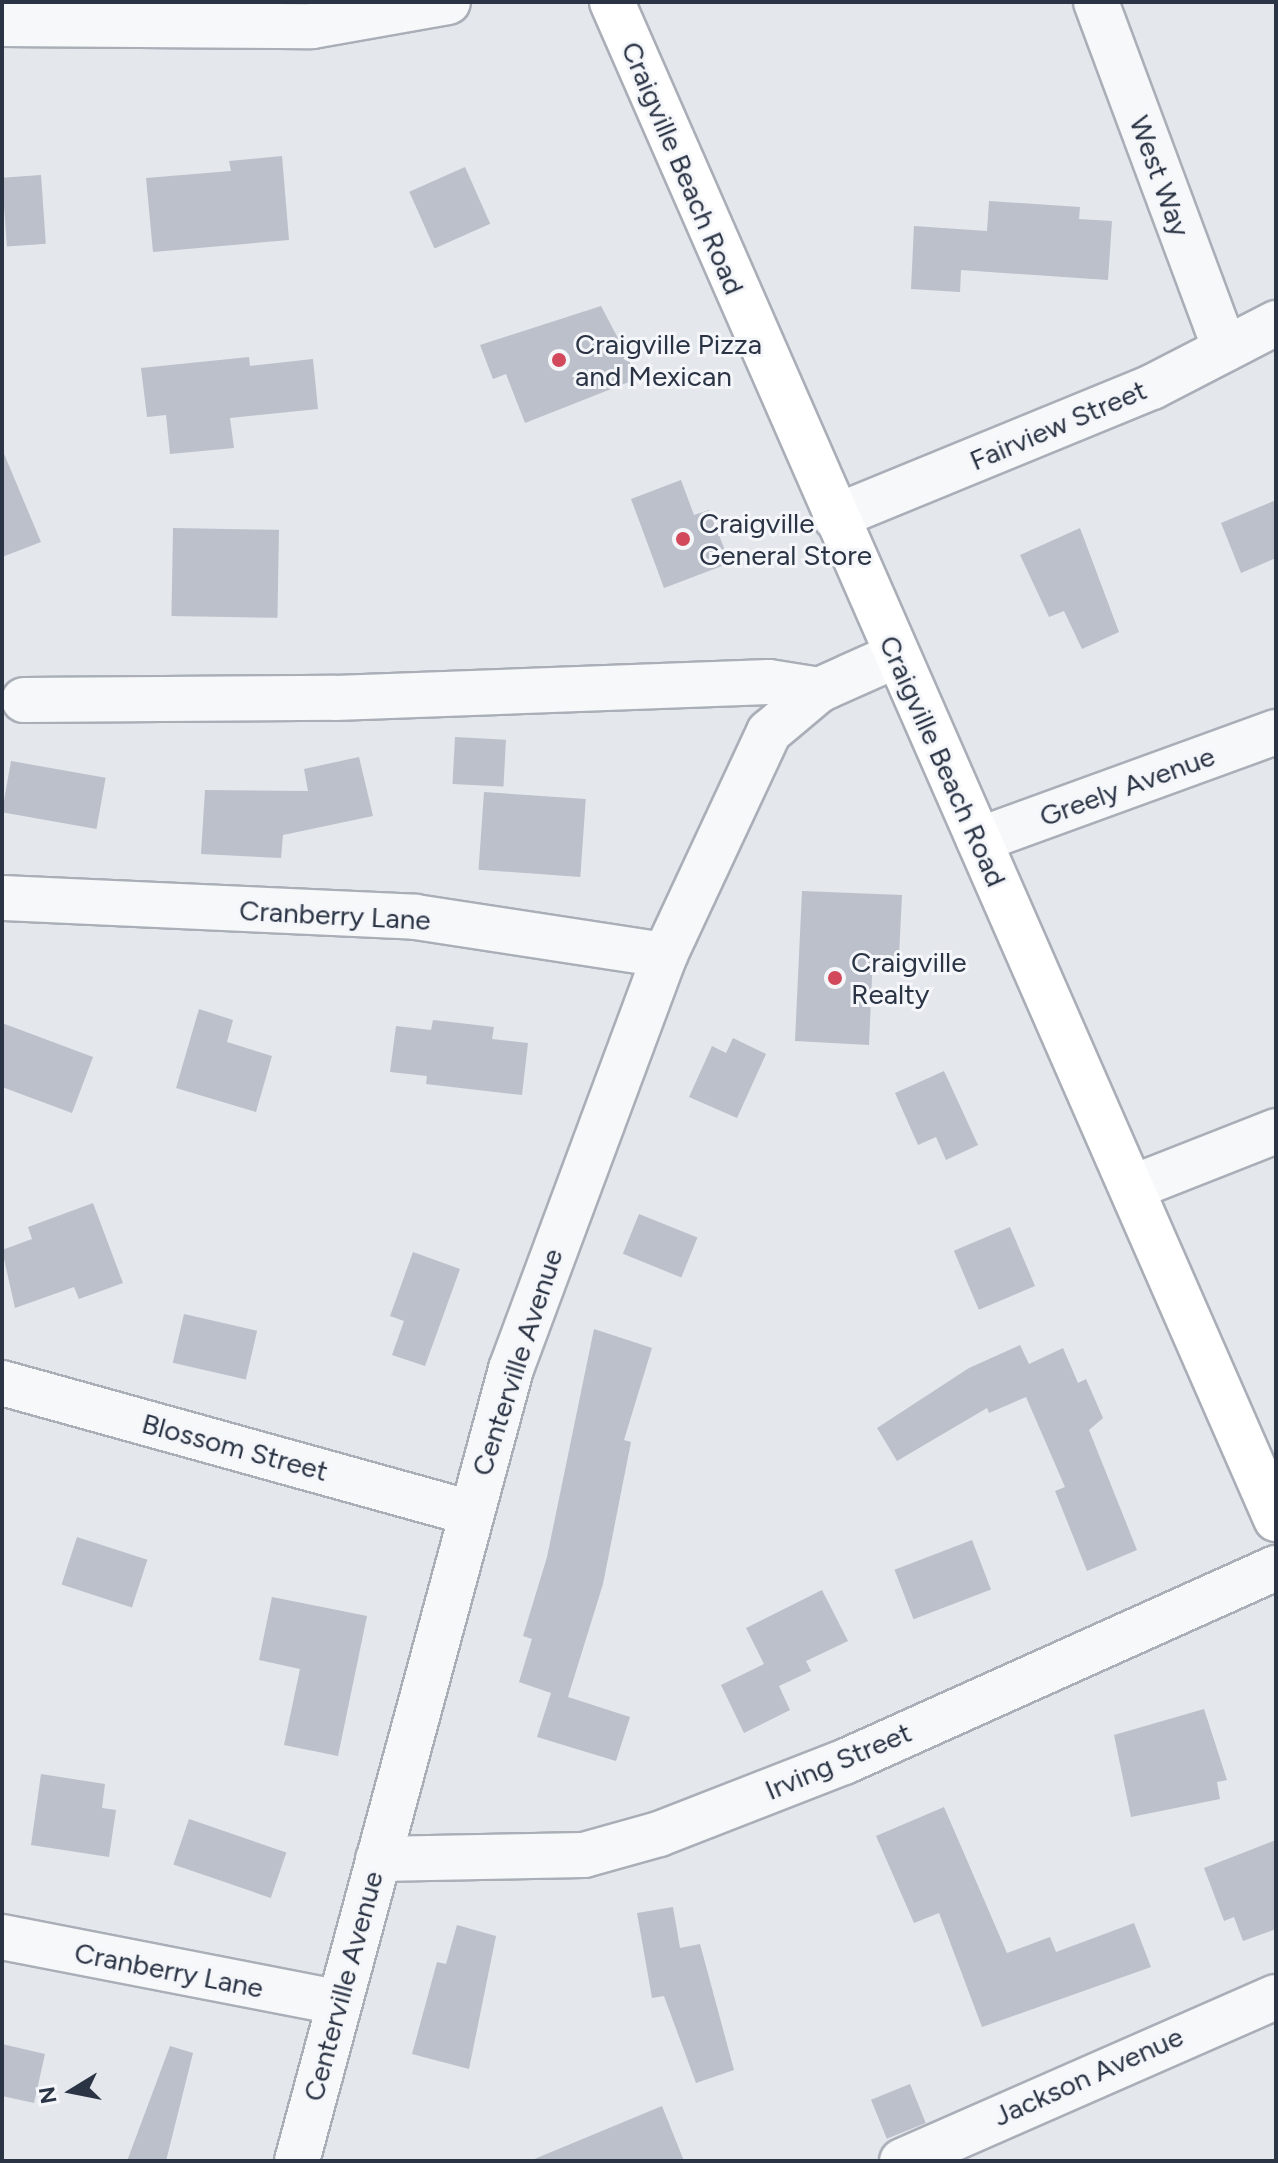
<!DOCTYPE html>
<html>
<head>
<meta charset="utf-8">
<style>
  body { margin:0 }
  #map { position:relative; width:1278px; height:2163px; overflow:hidden; background:#e4e7ec; font-family:Figtree,sans-serif }
  div>[style] { position:absolute }
  .building>* { inset:0; background:#bbc0ca; transform-origin:0 0 }
  .roads { filter:drop-shadow(2px 0 #a9aeb7) drop-shadow(-2px 0 #a9aeb7) drop-shadow(0 2px #a9aeb7) drop-shadow(0 -2px #a9aeb7) }
  .minor>* { height:44px; margin:-22px; padding:0 22px; transform-origin:22px; border-radius:22px; background:#f7f8fa }
  .major>* { height:44px; margin:-22px; padding:0 22px; transform-origin:22px; border-radius:22px; background:#fff }
  .dots>* { width:22px; height:22px; translate:-50% -50%; box-sizing:border-box; border:4px solid #f4f6f9; border-radius:50% }
  span { translate:-50% -50%; white-space:nowrap; text-align:center; line-height:1.15; -webkit-text-stroke:6px #f4f6f9; paint-order:stroke }
  .street-label { font-size:28px; color:#2b3445 }
  .poi-label { font-size:28px; color:#2b3445 }
  .left { translate:0 -50%; text-align:left }
  .frame { position:absolute; inset:0; border:4px solid #2b3445; pointer-events:none }
  .north { position:absolute; left:32px; top:2051px; width:80px; height:80px; -webkit-text-stroke:6px #f4f6f9; paint-order:stroke; rotate:260deg; font-size:22px; font-weight:700; line-height:32px; text-align:center; color:#2b3445 }
  .north::after { content:''; display:block; margin:auto; width:28px; height:36px; background:#2b3445; clip-path:polygon(50% 0,100% 100%,50% 72%,0 100%) }
</style>
</head>
<body>
<div id="map">
  <div class="building">
    <i style="clip-path:polygon(282px 156px,289px 240px,153px 252px,146px 178px,231px 171px,229px 161px)"></i>
    <i style="left:465px;top:167px;width:62px;height:61px;rotate:66deg"></i>
    <i style="left:41px;top:175px;width:69px;height:39px;rotate:86deg"></i>
    <i style="clip-path:polygon(989px 201px,1080px 207px,1079px 219px,1112px 221px,1108px 280px,961px 270px,960px 292px,911px 289px,914px 226px,987px 231px)"></i>
    <i style="clip-path:polygon(601px 306px,639px 378px,525px 423px,506px 374px,493px 379px,480px 345px)"></i>
    <i style="clip-path:polygon(249px 357px,250px 366px,313px 359px,318px 409px,230px 418px,234px 448px,170px 454px,166px 415px,147px 417px,141px 368px)"></i>
    <i style="clip-path:polygon(2px 449px,41px 542px,2px 557px)"></i>
    <i style="clip-path:polygon(681px 480px,694px 515px,709px 510px,730px 563px,664px 588px,631px 499px)"></i>
    <i style="clip-path:polygon(1276px 500px,1276px 558px,1241px 573px,1221px 523px)"></i>
    <i style="left:173px;top:528px;width:106px;height:88px;rotate:1deg"></i>
    <i style="clip-path:polygon(1080px 528px,1119px 632px,1082px 649px,1064px 611px,1049px 617px,1020px 555px)"></i>
    <i style="left:455px;top:737px;width:51px;height:47px;rotate:3deg"></i>
    <i style="clip-path:polygon(359px 757px,373px 816px,283px 835px,281px 858px,201px 854px,205px 790px,308px 791px,304px 769px)"></i>
    <i style="left:11px;top:761px;width:96px;height:52px;rotate:10deg"></i>
    <i style="left:484px;top:792px;width:102px;height:78px;rotate:4deg"></i>
    <i style="clip-path:polygon(802px 891px,902px 895px,899px 956px,873px 955px,869px 1045px,795px 1041px)"></i>
    <i style="clip-path:polygon(199px 1009px,233px 1020px,227px 1042px,272px 1056px,256px 1112px,176px 1088px)"></i>
    <i style="clip-path:polygon(433px 1020px,494px 1027px,492px 1039px,528px 1043px,522px 1095px,426px 1084px,427px 1076px,390px 1072px,396px 1026px,431px 1030px)"></i>
    <i style="clip-path:polygon(2px 1023px,93px 1057px,72px 1113px,2px 1087px)"></i>
    <i style="clip-path:polygon(733px 1038px,766px 1054px,737px 1118px,689px 1097px,712px 1046px,726px 1053px)"></i>
    <i style="clip-path:polygon(944px 1071px,978px 1145px,946px 1160px,936px 1137px,918px 1145px,895px 1093px)"></i>
    <i style="clip-path:polygon(93px 1203px,123px 1283px,79px 1299px,74px 1287px,15px 1308px,2px 1250px,32px 1239px,28px 1227px)"></i>
    <i style="left:639px;top:1214px;width:63px;height:43px;rotate:22deg"></i>
    <i style="left:1010px;top:1227px;width:64px;height:61px;rotate:67deg"></i>
    <i style="clip-path:polygon(413px 1252px,460px 1269px,425px 1366px,392px 1355px,404px 1321px,390px 1316px)"></i>
    <i style="left:184px;top:1314px;width:75px;height:50px;rotate:13deg"></i>
    <i style="clip-path:polygon(594px 1329px,652px 1348px,624px 1440px,631px 1442px,603px 1584px,568px 1697px,630px 1717px,616px 1761px,537px 1737px,551px 1693px,519px 1682px,532px 1639px,523px 1636px,547px 1557px)"></i>
    <i style="clip-path:polygon(1020px 1345px,1029px 1364px,1063px 1348px,1078px 1383px,1086px 1379px,1103px 1418px,1089px 1430px,1137px 1550px,1087px 1571px,1055px 1491px,1065px 1487px,1026px 1397px,989px 1413px,987px 1408px,897px 1461px,877px 1428px,969px 1368px)"></i>
    <i style="left:77px;top:1537px;width:74px;height:50px;rotate:18deg"></i>
    <i style="left:972px;top:1540px;width:53px;height:83px;rotate:69deg"></i>
    <i style="clip-path:polygon(822px 1590px,848px 1641px,806px 1661px,811px 1671px,779px 1686px,790px 1710px,744px 1733px,721px 1685px,764px 1664px,746px 1628px)"></i>
    <i style="clip-path:polygon(272px 1597px,367px 1616px,338px 1756px,284px 1745px,300px 1669px,259px 1660px)"></i>
    <i style="clip-path:polygon(1204px 1709px,1227px 1780px,1217px 1782px,1220px 1799px,1131px 1817px,1114px 1735px)"></i>
    <i style="clip-path:polygon(41px 1774px,105px 1784px,102px 1808px,116px 1810px,109px 1857px,31px 1845px)"></i>
    <i style="clip-path:polygon(944px 1807px,1007px 1953px,1050px 1937px,1056px 1952px,1134px 1923px,1151px 1967px,982px 2027px,939px 1913px,914px 1923px,876px 1836px)"></i>
    <i style="left:189px;top:1819px;width:103px;height:48px;rotate:19deg"></i>
    <i style="clip-path:polygon(1276px 1840px,1276px 1929px,1243px 1941px,1234px 1917px,1224px 1921px,1204px 1868px)"></i>
    <i style="clip-path:polygon(673px 1907px,680px 1948px,700px 1944px,734px 2070px,696px 2083px,664px 1996px,652px 1998px,637px 1913px)"></i>
    <i style="clip-path:polygon(457px 1925px,496px 1936px,469px 2069px,412px 2054px,437px 1962px,446px 1964px)"></i>
    <i style="clip-path:polygon(2px 2044px,45px 2054px,34px 2103px,2px 2096px)"></i>
    <i style="clip-path:polygon(170px 2046px,193px 2053px,166px 2161px,127px 2161px)"></i>
    <i style="left:910px;top:2084px;width:42px;height:42px;rotate:68deg"></i>
    <i style="clip-path:polygon(662px 2106px,684px 2161px,532px 2161px,532px 2160px)"></i>
  </div>
  <div class="roads">
    <div class="minor">
      <i style="left:1096px;top:2px;width:370px;rotate:69.6deg"></i>
      <i style="left:2px;top:24px;width:310px;rotate:0.4deg"></i>
      <i style="left:312px;top:26px;width:138px;rotate:-10deg"></i>
      <i style="left:835px;top:517px;width:343px;rotate:-22.3deg"></i>
      <i style="left:1152px;top:387px;width:140px;rotate:-27.3deg"></i>
      <i style="left:24px;top:700px;width:311px;rotate:-0.4deg"></i>
      <i style="left:335px;top:698px;width:434px;rotate:-2.1deg"></i>
      <i style="left:769px;top:682px;width:51px;rotate:9.1deg"></i>
      <i style="left:979px;top:840px;width:316px;rotate:-20deg"></i>
      <i style="left:2px;top:898px;width:414px;rotate:2.6deg"></i>
      <i style="left:416px;top:917px;width:252px;rotate:8.7deg"></i>
      <i style="left:1134px;top:1187px;width:153px;rotate:-21.5deg"></i>
      <i style="left:2px;top:1383px;width:484px;rotate:15.5deg"></i>
      <i style="left:378px;top:1859px;width:206px;rotate:-1.1deg"></i>
      <i style="left:584px;top:1855px;width:78px;rotate:-15.6deg"></i>
      <i style="left:659px;top:1834px;width:199px;rotate:-21.3deg"></i>
      <i style="left:844px;top:1762px;width:474px;rotate:-24.2deg"></i>
      <i style="left:2px;top:1937px;width:341px;rotate:11deg"></i>
      <i style="left:297px;top:2161px;width:820px;rotate:-74.88deg"></i>
      <i style="left:511px;top:1369px;width:442px;rotate:-69.6deg"></i>
      <i style="left:665px;top:955px;width:246px;rotate:-65deg"></i>
      <i style="left:769px;top:732px;width:65px;rotate:-40deg"></i>
      <i style="left:819px;top:690px;width:83px;rotate:-24.1deg"></i>
      <i style="left:902px;top:2161px;width:408px;rotate:-23.7deg"></i>
    </div>
    <div class="major">
      <i style="left:612px;top:2px;width:1656px;rotate:66.36deg"></i>
    </div>
  </div>
  <div class="dots">
    <i style="left:559px;top:360px;background:#d1495b"></i>
    <i style="left:683px;top:539px;background:#d1495b"></i>
    <i style="left:835px;top:978px;background:#d1495b"></i>
  </div>
  <div class="street-label">
    <span style="left:683px;top:168px;rotate:67deg">Craigville Beach Road</span>
    <span style="left:1160px;top:176px;rotate:70deg">West Way</span>
    <span style="left:1058px;top:425px;rotate:-23deg">Fairview Street</span>
    <span style="left:943px;top:761px;rotate:66deg">Craigville Beach Road</span>
    <span style="left:1127px;top:786px;rotate:-20deg">Greely Avenue</span>
    <span style="left:335px;top:915px;rotate:3deg">Cranberry Lane</span>
    <span style="left:517px;top:1362px;rotate:-72deg">Centerville Avenue</span>
    <span style="left:235px;top:1447px;rotate:15deg">Blossom Street</span>
    <span style="left:838px;top:1761px;rotate:-23deg">Irving Street</span>
    <span style="left:169px;top:1970px;rotate:11deg">Cranberry Lane</span>
    <span style="left:343px;top:1986px;rotate:-75deg">Centerville Avenue</span>
    <span style="left:1088px;top:2076px;rotate:-24deg">Jackson Avenue</span>
  </div>
  <div class="poi-label">
    <span class="left" style="left:575px;top:360px">Craigville Pizza<br>and Mexican</span>
    <span class="left" style="left:699px;top:539px">Craigville<br>General Store</span>
    <span class="left" style="left:851px;top:978px">Craigville<br>Realty</span>
  </div>
  <div class="frame"></div>
  <div class="north">N</div>
</div>
</body>
</html>
